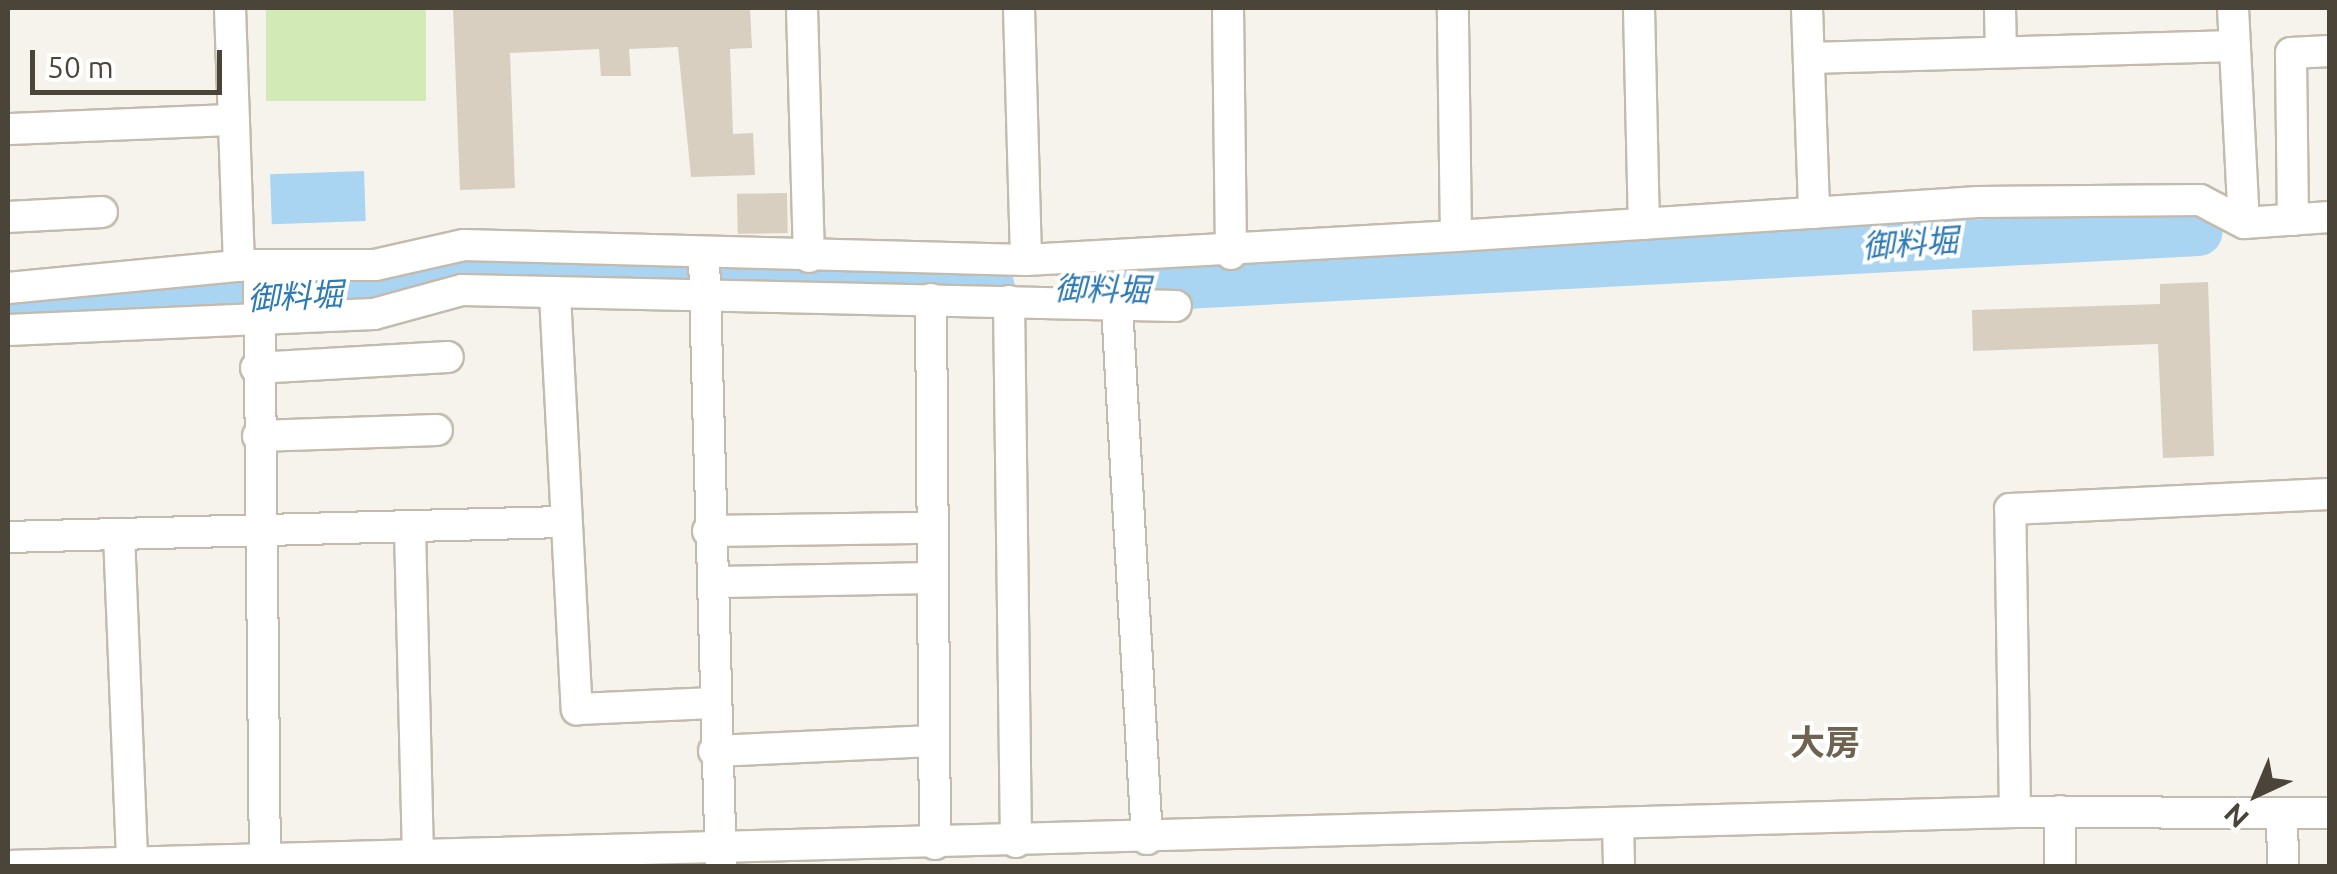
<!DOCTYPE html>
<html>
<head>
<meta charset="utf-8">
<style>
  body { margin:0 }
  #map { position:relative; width:2337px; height:874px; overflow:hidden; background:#f6f3ec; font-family:Ubuntu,"Noto Sans JP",sans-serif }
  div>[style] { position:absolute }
  .green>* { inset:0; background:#d2eab5; transform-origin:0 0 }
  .water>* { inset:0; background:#a9d4f2; transform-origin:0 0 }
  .river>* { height:48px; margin:-24px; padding:0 24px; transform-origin:24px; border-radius:24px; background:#a9d4f2 }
  .building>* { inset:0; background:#d8cfc1; transform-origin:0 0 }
  .roads { filter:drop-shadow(2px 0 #c2bbae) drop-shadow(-2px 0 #c2bbae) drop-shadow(0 2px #c2bbae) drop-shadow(0 -2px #c2bbae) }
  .minor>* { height:30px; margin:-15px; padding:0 15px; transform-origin:15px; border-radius:15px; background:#fff }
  span { translate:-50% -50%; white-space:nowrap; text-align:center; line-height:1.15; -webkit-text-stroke:8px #fff; paint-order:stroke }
  .water-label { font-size:32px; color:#2e7ab2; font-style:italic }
  .quarter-label { font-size:35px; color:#6e6250; font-weight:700 }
  .frame { position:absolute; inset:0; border:10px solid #4b4439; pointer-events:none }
  .north { position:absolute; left:2207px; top:744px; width:100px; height:100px; -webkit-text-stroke:8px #fff; paint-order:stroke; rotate:224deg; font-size:28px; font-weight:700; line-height:40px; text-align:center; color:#4b4439 }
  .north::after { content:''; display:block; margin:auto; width:35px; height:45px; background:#4b4439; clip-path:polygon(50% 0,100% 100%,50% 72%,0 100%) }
  .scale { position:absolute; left:30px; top:50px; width:192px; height:45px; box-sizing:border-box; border:5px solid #4b4439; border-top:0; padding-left:12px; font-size:30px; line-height:35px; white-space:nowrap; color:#4b4439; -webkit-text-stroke:8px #fff; paint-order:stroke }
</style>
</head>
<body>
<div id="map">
  <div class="green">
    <i style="left:266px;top:8px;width:160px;height:93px"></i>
  </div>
  <div class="water">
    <i style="left:364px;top:171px;width:50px;height:94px;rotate:88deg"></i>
  </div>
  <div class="river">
    <i style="left:1088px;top:290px;width:1112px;rotate:-2.99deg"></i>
    <i style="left:8px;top:310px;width:383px;rotate:-2.8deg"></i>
    <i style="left:391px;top:291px;width:80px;rotate:-15.9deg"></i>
    <i style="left:468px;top:269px;width:523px;rotate:1.97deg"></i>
  </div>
  <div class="building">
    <i style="clip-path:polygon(453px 8px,750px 8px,752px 48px,730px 49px,733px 134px,753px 133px,755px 175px,691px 177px,678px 47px,629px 49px,631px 76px,601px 76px,599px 49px,510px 53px,515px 188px,460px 190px)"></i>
    <i style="left:787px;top:193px;width:40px;height:50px;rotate:89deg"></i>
    <i style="clip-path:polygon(2208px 282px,2214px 456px,2163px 458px,2158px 344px,1973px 351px,1972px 310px,2160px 304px,2160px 284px)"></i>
  </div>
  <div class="roads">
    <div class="minor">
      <i style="left:230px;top:8px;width:258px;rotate:88deg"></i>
      <i style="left:802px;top:8px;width:249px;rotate:88.4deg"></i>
      <i style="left:1019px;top:8px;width:252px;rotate:88.4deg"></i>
      <i style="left:1228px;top:8px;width:246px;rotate:89.3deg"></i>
      <i style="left:1639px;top:8px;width:216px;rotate:88.7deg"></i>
      <i style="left:1807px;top:8px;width:205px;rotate:88deg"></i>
      <i style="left:2000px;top:8px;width:44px;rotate:88.7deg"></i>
      <i style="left:2233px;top:8px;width:215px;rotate:87.1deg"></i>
      <i style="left:1809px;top:58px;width:426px;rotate:-1.6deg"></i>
      <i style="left:8px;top:129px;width:226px;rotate:-2.3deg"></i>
      <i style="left:8px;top:217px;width:94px;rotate:-3deg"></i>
      <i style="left:2293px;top:220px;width:167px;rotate:-90.7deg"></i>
      <i style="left:2291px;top:53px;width:39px;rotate:-3deg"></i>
      <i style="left:1456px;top:236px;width:523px;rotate:-3.73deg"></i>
      <i style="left:1978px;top:202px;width:222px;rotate:-0.5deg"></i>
      <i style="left:2200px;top:200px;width:50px;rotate:27.6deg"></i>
      <i style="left:2244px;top:223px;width:86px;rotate:-4deg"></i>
      <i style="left:704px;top:255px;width:611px;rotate:88.41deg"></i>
      <i style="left:259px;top:265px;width:601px;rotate:89.43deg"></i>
      <i style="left:8px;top:288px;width:240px;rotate:-5.5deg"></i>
      <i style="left:247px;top:265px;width:128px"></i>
      <i style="left:375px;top:265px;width:91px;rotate:-12.7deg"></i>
      <i style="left:464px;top:245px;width:562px;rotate:1.53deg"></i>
      <i style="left:1026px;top:260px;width:431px;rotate:-3.2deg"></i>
      <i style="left:1456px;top:236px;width:228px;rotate:-90.8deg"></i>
      <i style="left:555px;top:295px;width:415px;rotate:87deg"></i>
      <i style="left:577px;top:709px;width:138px;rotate:-2.5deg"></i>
      <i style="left:931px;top:299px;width:545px;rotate:89.58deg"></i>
      <i style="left:1009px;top:301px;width:541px;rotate:89.26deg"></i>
      <i style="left:1117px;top:306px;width:534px;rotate:86.78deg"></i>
      <i style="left:8px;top:330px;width:366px;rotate:-2.5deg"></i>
      <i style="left:374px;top:314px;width:91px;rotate:-15.3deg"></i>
      <i style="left:462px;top:290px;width:714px;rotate:1.28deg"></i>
      <i style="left:256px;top:368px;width:192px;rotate:-3.3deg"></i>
      <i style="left:258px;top:436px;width:179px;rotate:-1.9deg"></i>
      <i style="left:410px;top:529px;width:337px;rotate:88.6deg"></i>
      <i style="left:708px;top:531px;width:225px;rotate:-0.8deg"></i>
      <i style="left:119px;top:534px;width:329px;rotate:87.7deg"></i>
      <i style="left:8px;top:537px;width:554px;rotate:-1.55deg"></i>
      <i style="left:720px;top:582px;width:213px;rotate:-1.1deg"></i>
      <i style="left:714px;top:751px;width:220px;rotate:-2.6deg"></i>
      <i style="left:2060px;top:811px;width:55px;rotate:90deg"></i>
      <i style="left:2015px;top:812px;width:303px;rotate:-90.9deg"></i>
      <i style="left:2010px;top:509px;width:320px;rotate:-2.7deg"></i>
      <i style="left:2282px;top:814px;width:52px;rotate:88.9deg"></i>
      <i style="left:1618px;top:825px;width:41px;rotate:88.6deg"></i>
      <i style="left:8px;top:866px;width:2008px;rotate:-1.54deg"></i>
      <i style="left:2015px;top:812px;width:315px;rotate:0.2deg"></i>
    </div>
  </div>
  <div class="water-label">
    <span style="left:1910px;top:243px;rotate:-4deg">御料堀</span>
    <span style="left:1102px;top:289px;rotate:1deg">御料堀</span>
    <span style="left:295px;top:296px;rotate:-3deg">御料堀</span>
  </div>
  <div class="quarter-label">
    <span style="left:1825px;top:742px">大房</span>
  </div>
  <div class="frame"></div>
  <div class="north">N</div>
  <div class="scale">50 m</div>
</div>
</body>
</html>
